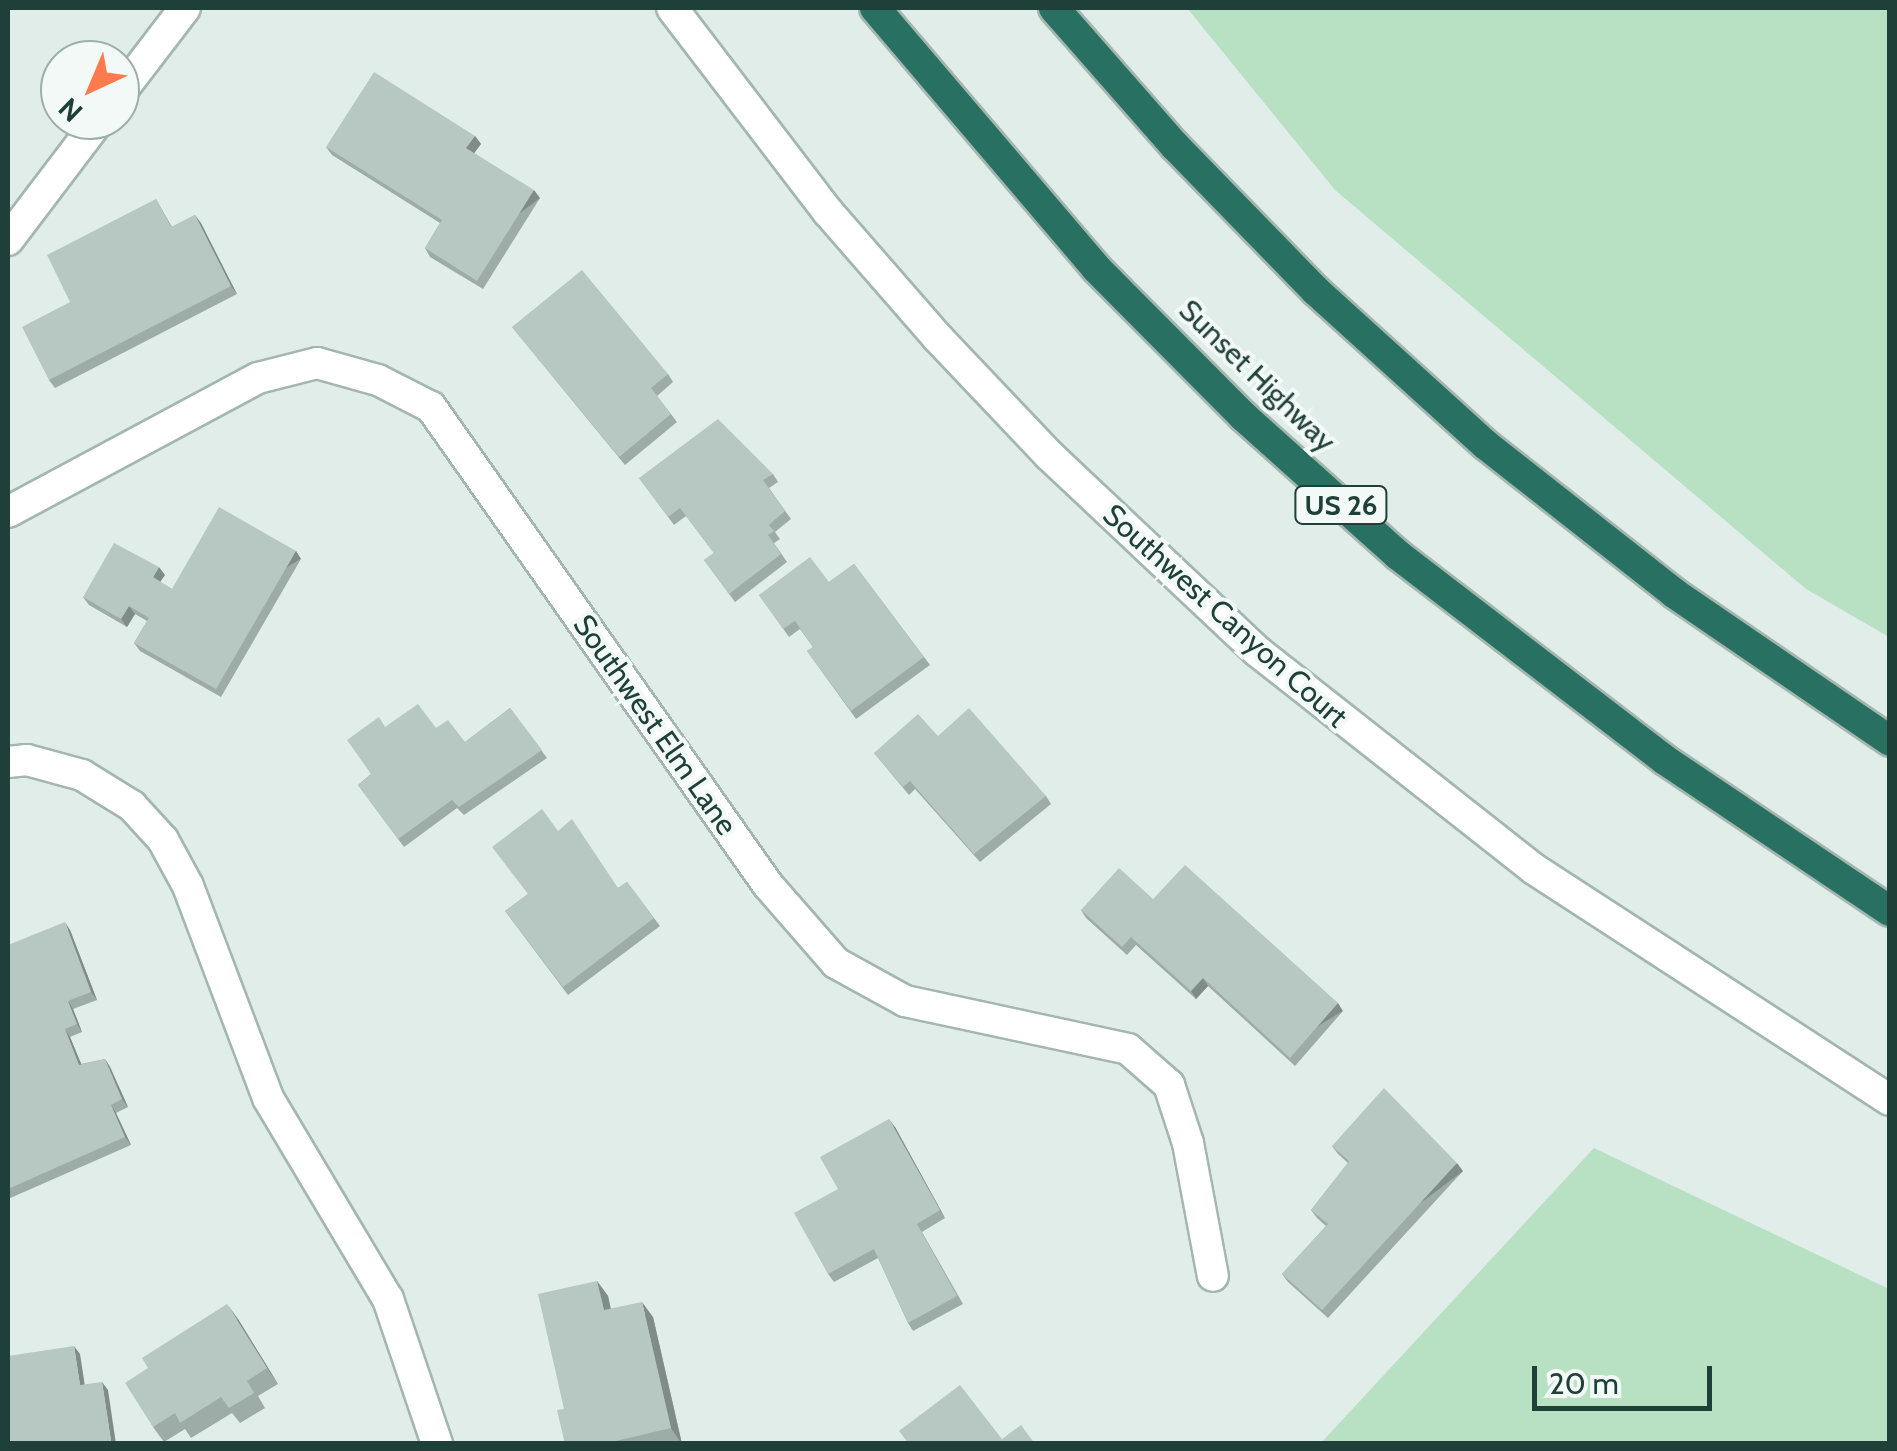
<!DOCTYPE html>
<html>
<head>
<meta charset="utf-8">
<style>
  body { margin:0 }
  #map { position:relative; width:1897px; height:1451px; overflow:hidden; background:#e1ede8; font-family:Cabin,sans-serif }
  div>[style] { position:absolute }
  .green>* { inset:0; background:#b8e1c3 }
  .roads { filter:drop-shadow(2px 0 #a3b6b0) drop-shadow(-2px 0 #a3b6b0) drop-shadow(0 2px #a3b6b0) drop-shadow(0 -2px #a3b6b0) }
  .minor>* { height:30px; margin:-15px; padding:0 15px; transform-origin:15px; border-radius:15px; background:#fff }
  .tertiary>* { height:30px; margin:-15px; padding:0 15px; transform-origin:15px; border-radius:15px; background:#fff }
  .motorway>* { height:30px; margin:-15px; padding:0 15px; transform-origin:15px; border-radius:15px; background:#287061 }
  .wall>* { inset:0; background:#9daca6 }
  .shaded-wall>* { inset:0; background:#7f8c87; transform-origin:0 0 }
  .building>* { inset:0; background:#b6c8c1 }
  span { translate:-50% -50%; white-space:nowrap; text-align:center; line-height:1.15; -webkit-text-stroke:8px #f2f9f6; paint-order:stroke }
  .shield-label span { padding:2px 8px; background:#f2f9f6; border:2px solid; border-radius:8px; -webkit-text-stroke-width:0 }
  .shield-label { font-size:28px; color:#1f4038; font-weight:700 }
  .street-label { font-size:30px; color:#1f4038 }
  .frame { position:absolute; inset:0; border:10px solid #1f4038; pointer-events:none }
  .north { position:absolute; left:40px; top:40px; width:100px; height:100px; box-sizing:border-box; background:#f2f9f6; border:2px solid #9eafaa; border-radius:50%; rotate:224deg; font-size:28px; font-weight:700; line-height:40px; text-align:center; color:#1f4038 }
  .north::after { content:''; display:block; margin:auto; width:35px; height:45px; background:#ff7a4d; clip-path:polygon(50% 0,100% 100%,50% 72%,0 100%) }
  .scale { position:absolute; left:1532px; top:1366px; width:180px; height:45px; box-sizing:border-box; border:5px solid #1f4038; border-top:0; padding-left:12px; font-size:30px; line-height:35px; white-space:nowrap; color:#1f4038; -webkit-text-stroke:8px #f2f9f6; paint-order:stroke }
</style>
</head>
<body>
<div id="map">
  <div class="green">
    <i style="clip-path:polygon(1187px 8px,1889px 8px,1889px 637px,1806px 589px,1335px 190px)"></i>
    <i style="clip-path:polygon(1594px 1148px,1889px 1289px,1889px 1443px,1321px 1443px)"></i>
  </div>
  <div class="roads">
    <div class="minor">
      <i style="left:120px;top:93px;width:107px;rotate:-52.6deg"></i>
      <i style="left:8px;top:240px;width:151px;rotate:-52.8deg"></i>
      <i style="left:8px;top:512px;width:284px;rotate:-28.2deg"></i>
      <i style="left:258px;top:378px;width:61px;rotate:-14.3deg"></i>
      <i style="left:317px;top:363px;width:63px;rotate:15.6deg"></i>
      <i style="left:378px;top:380px;width:59px;rotate:27deg"></i>
      <i style="left:431px;top:407px;width:585px;rotate:54.82deg"></i>
      <i style="left:768px;top:885px;width:103px;rotate:48.9deg"></i>
      <i style="left:836px;top:963px;width:79px;rotate:28.8deg"></i>
      <i style="left:905px;top:1001px;width:228px;rotate:12.1deg"></i>
      <i style="left:1128px;top:1049px;width:55px;rotate:41.3deg"></i>
      <i style="left:1169px;top:1085px;width:61px;rotate:71.9deg"></i>
      <i style="left:1188px;top:1143px;width:135px;rotate:79.4deg"></i>
      <i style="left:8px;top:762px;width:19px;rotate:-6deg"></i>
      <i style="left:27px;top:760px;width:57px;rotate:15.3deg"></i>
      <i style="left:82px;top:775px;width:59px;rotate:31.8deg"></i>
      <i style="left:132px;top:806px;width:46px;rotate:47.6deg"></i>
      <i style="left:163px;top:840px;width:52px;rotate:61.5deg"></i>
      <i style="left:188px;top:886px;width:227px;rotate:69.3deg"></i>
      <i style="left:268px;top:1098px;width:234px;rotate:59.2deg"></i>
      <i style="left:388px;top:1299px;width:153px;rotate:71.3deg"></i>
    </div>
    <div class="tertiary">
      <i style="left:672px;top:8px;width:257px;rotate:52.6deg"></i>
      <i style="left:828px;top:212px;width:166px;rotate:48.9deg"></i>
      <i style="left:937px;top:337px;width:163px;rotate:46.5deg"></i>
      <i style="left:1049px;top:455px;width:286px;rotate:43.3deg"></i>
      <i style="left:1257px;top:651px;width:352px;rotate:38.2deg"></i>
      <i style="left:1534px;top:869px;width:424px;rotate:33deg"></i>
    </div>
    <div class="motorway">
      <i style="left:875px;top:8px;width:341px;rotate:49.6deg"></i>
      <i style="left:1096px;top:268px;width:209px;rotate:45.2deg"></i>
      <i style="left:1243px;top:416px;width:208px;rotate:41.9deg"></i>
      <i style="left:1398px;top:555px;width:337px;rotate:37.5deg"></i>
      <i style="left:1665px;top:760px;width:271px;rotate:33.9deg"></i>
      <i style="left:1054px;top:8px;width:184px;rotate:48.8deg"></i>
      <i style="left:1175px;top:146px;width:202px;rotate:45.8deg"></i>
      <i style="left:1316px;top:291px;width:229px;rotate:42.2deg"></i>
      <i style="left:1486px;top:445px;width:239px;rotate:38.2deg"></i>
      <i style="left:1674px;top:593px;width:262px;rotate:34.4deg"></i>
    </div>
  </div>
  <div class="wall">
    <i style="clip-path:polygon(475px 136px,481px 144px,474px 153px,540px 198px,483px 289px,430px 257px,425px 248px,440px 223px,332px 155px,326px 147px)"></i>
    <i style="clip-path:polygon(156px 199px,172px 227px,195px 215px,237px 294px,55px 388px,49px 380px,70px 302px)"></i>
    <i style="clip-path:polygon(512px 327px,668px 374px,673px 382px,657px 396px,677px 422px,625px 465px)"></i>
    <i style="clip-path:polygon(773px 474px,778px 482px,769px 488px,791px 519px,775px 532px,780px 539px,774px 543px,787px 562px,735px 602px,704px 560px,714px 553px,686px 516px,674px 525px,639px 478px)"></i>
    <i style="clip-path:polygon(296px 551px,301px 559px,221px 697px,140px 651px,134px 643px,147px 621px,135px 614px,127px 627px,89px 605px,83px 597px,165px 575px,160px 582px,172px 589px)"></i>
    <i style="clip-path:polygon(854px 564px,930px 665px,856px 719px,807px 651px,813px 647px,800px 629px,789px 637px,759px 595px,829px 582px)"></i>
    <i style="clip-path:polygon(510px 708px,547px 758px,464px 815px,457px 808px,404px 847px,358px 785px,371px 774px,386px 727px,436px 728px,465px 742px)"></i>
    <i style="clip-path:polygon(938px 736px,1046px 796px,1051px 804px,980px 862px,915px 789px,909px 795px,874px 753px)"></i>
    <i style="clip-path:polygon(558px 831px,618px 888px,627px 882px,660px 926px,568px 995px,505px 911px,528px 894px)"></i>
    <i style="clip-path:polygon(1153px 899px,1343px 1011px,1295px 1066px,1208px 986px,1196px 999px,1136px 945px,1127px 955px,1086px 918px,1081px 910px)"></i>
    <i style="clip-path:polygon(70px 930px,97px 1000px,73px 1009px,82px 1032px,70px 1037px,81px 1064px,105px 1059px,110px 1067px,128px 1107px,116px 1113px,131px 1145px,8px 1199px,8px 995px)"></i>
    <i style="clip-path:polygon(895px 1127px,945px 1218px,922px 1232px,963px 1304px,913px 1331px,908px 1323px,878px 1258px,834px 1282px,828px 1274px,838px 1189px)"></i>
    <i style="clip-path:polygon(1332px 1146px,1463px 1171px,1328px 1318px,1288px 1282px,1282px 1274px,1326px 1226px,1317px 1218px,1311px 1210px,1348px 1163px,1338px 1154px)"></i>
    <i style="clip-path:polygon(597px 1281px,608px 1296px,611px 1309px,653px 1317px,682px 1444px,565px 1444px,564px 1409px)"></i>
    <i style="clip-path:polygon(238px 1319px,278px 1384px,258px 1396px,265px 1408px,240px 1423px,232px 1413px,191px 1438px,185px 1429px,164px 1442px,153px 1427px)"></i>
  </div>
  <div class="shaded-wall">
    <i style="clip-path:polygon(475px 136px,481px 144px,472px 156px,466px 148px)"></i>
    <i style="left:534px;top:190px;width:10px;height:107px;rotate:53deg"></i>
    <i style="clip-path:polygon(195px 215px,201px 223px,237px 294px,231px 286px)"></i>
    <i style="left:296px;top:551px;width:9px;height:160px;rotate:58deg"></i>
    <i style="clip-path:polygon(159px 567px,165px 575px,158px 585px,153px 577px)"></i>
    <i style="clip-path:polygon(129px 606px,135px 614px,127px 627px,121px 619px)"></i>
    <i style="clip-path:polygon(65px 922px,70px 930px,97px 1000px,91px 992px)"></i>
    <i style="clip-path:polygon(1203px 978px,1208px 986px,1196px 999px,1191px 991px)"></i>
    <i style="clip-path:polygon(68px 1001px,73px 1009px,82px 1032px,77px 1024px)"></i>
    <i style="left:1338px;top:1003px;width:9px;height:73px;rotate:58deg"></i>
    <i style="clip-path:polygon(65px 1029px,70px 1037px,85px 1073px,79px 1065px)"></i>
    <i style="clip-path:polygon(105px 1059px,110px 1067px,128px 1107px,122px 1099px)"></i>
    <i style="clip-path:polygon(111px 1105px,116px 1113px,131px 1145px,125px 1137px)"></i>
    <i style="clip-path:polygon(889px 1119px,895px 1127px,945px 1218px,940px 1210px)"></i>
    <i style="left:1457px;top:1163px;width:10px;height:200px;rotate:53deg"></i>
    <i style="clip-path:polygon(597px 1281px,608px 1296px,614px 1326px,604px 1310px)"></i>
    <i style="clip-path:polygon(642px 1302px,653px 1317px,682px 1444px,671px 1428px)"></i>
    <i style="clip-path:polygon(227px 1304px,238px 1319px,278px 1384px,267px 1368px)"></i>
    <i style="clip-path:polygon(74px 1346px,80px 1354px,86px 1393px,80px 1385px)"></i>
    <i style="clip-path:polygon(102px 1382px,108px 1390px,116px 1444px,113px 1444px,111px 1441px)"></i>
  </div>
  <div class="building">
    <i style="clip-path:polygon(374px 72px,475px 136px,466px 148px,534px 190px,477px 281px,425px 248px,442px 220px,326px 147px)"></i>
    <i style="clip-path:polygon(156px 199px,171px 227px,195px 215px,231px 286px,49px 380px,22px 327px,70px 302px,47px 255px)"></i>
    <i style="clip-path:polygon(582px 270px,668px 374px,651px 388px,671px 414px,619px 457px,512px 327px)"></i>
    <i style="clip-path:polygon(718px 419px,773px 474px,763px 480px,785px 511px,769px 525px,774px 531px,768px 535px,781px 554px,729px 594px,704px 560px,714px 553px,680px 508px,668px 517px,639px 478px)"></i>
    <i style="clip-path:polygon(219px 507px,296px 551px,216px 689px,134px 643px,149px 618px,129px 606px,121px 619px,83px 597px,114px 543px,159px 567px,153px 577px,172px 589px)"></i>
    <i style="clip-path:polygon(810px 557px,829px 582px,854px 564px,924px 657px,851px 711px,807px 651px,813px 647px,795px 621px,783px 629px,759px 595px)"></i>
    <i style="clip-path:polygon(418px 704px,436px 728px,448px 720px,465px 742px,510px 708px,542px 750px,459px 807px,452px 800px,398px 839px,358px 785px,371px 774px,347px 740px,379px 717px,385px 727px)"></i>
    <i style="clip-path:polygon(969px 708px,1046px 796px,974px 854px,910px 781px,903px 787px,874px 753px,918px 714px,938px 736px)"></i>
    <i style="clip-path:polygon(542px 809px,558px 831px,572px 819px,618px 888px,627px 882px,654px 918px,563px 987px,505px 911px,528px 894px,492px 847px)"></i>
    <i style="clip-path:polygon(1185px 865px,1338px 1003px,1290px 1058px,1203px 978px,1191px 991px,1131px 937px,1122px 947px,1081px 910px,1119px 868px,1153px 899px)"></i>
    <i style="clip-path:polygon(65px 922px,91px 992px,68px 1001px,77px 1024px,65px 1029px,79px 1065px,105px 1059px,122px 1099px,111px 1105px,125px 1137px,8px 1189px,8px 995px,9px 995px,8px 990px,8px 945px)"></i>
    <i style="clip-path:polygon(1384px 1088px,1457px 1163px,1322px 1310px,1282px 1274px,1328px 1224px,1311px 1210px,1349px 1161px,1332px 1146px)"></i>
    <i style="clip-path:polygon(889px 1119px,940px 1210px,917px 1224px,957px 1296px,908px 1323px,874px 1249px,828px 1274px,794px 1213px,838px 1189px,820px 1157px)"></i>
    <i style="clip-path:polygon(597px 1281px,604px 1310px,642px 1302px,671px 1428px,603px 1444px,565px 1444px,557px 1410px,564px 1409px,538px 1294px)"></i>
    <i style="clip-path:polygon(227px 1304px,267px 1368px,247px 1381px,254px 1393px,229px 1408px,221px 1397px,180px 1423px,175px 1413px,153px 1427px,125px 1383px,148px 1368px,142px 1358px)"></i>
    <i style="clip-path:polygon(74px 1346px,80px 1385px,102px 1382px,111px 1441px,95px 1444px,8px 1444px,8px 1356px)"></i>
    <i style="clip-path:polygon(960px 1385px,1002px 1439px,1021px 1425px,1035px 1444px,909px 1444px,899px 1431px)"></i>
  </div>
  <div class="shield-label">
    <span style="left:1341px;top:505px">US 26</span>
  </div>
  <div class="street-label">
    <span style="left:1257px;top:376px;rotate:44deg">Sunset Highway</span>
    <span style="left:1225px;top:616px;rotate:42deg">Southwest Canyon Court</span>
    <span style="left:655px;top:725px;rotate:55deg">Southwest Elm Lane</span>
  </div>
  <div class="frame"></div>
  <div class="north">N</div>
  <div class="scale">20 m</div>
</div>
</body>
</html>
